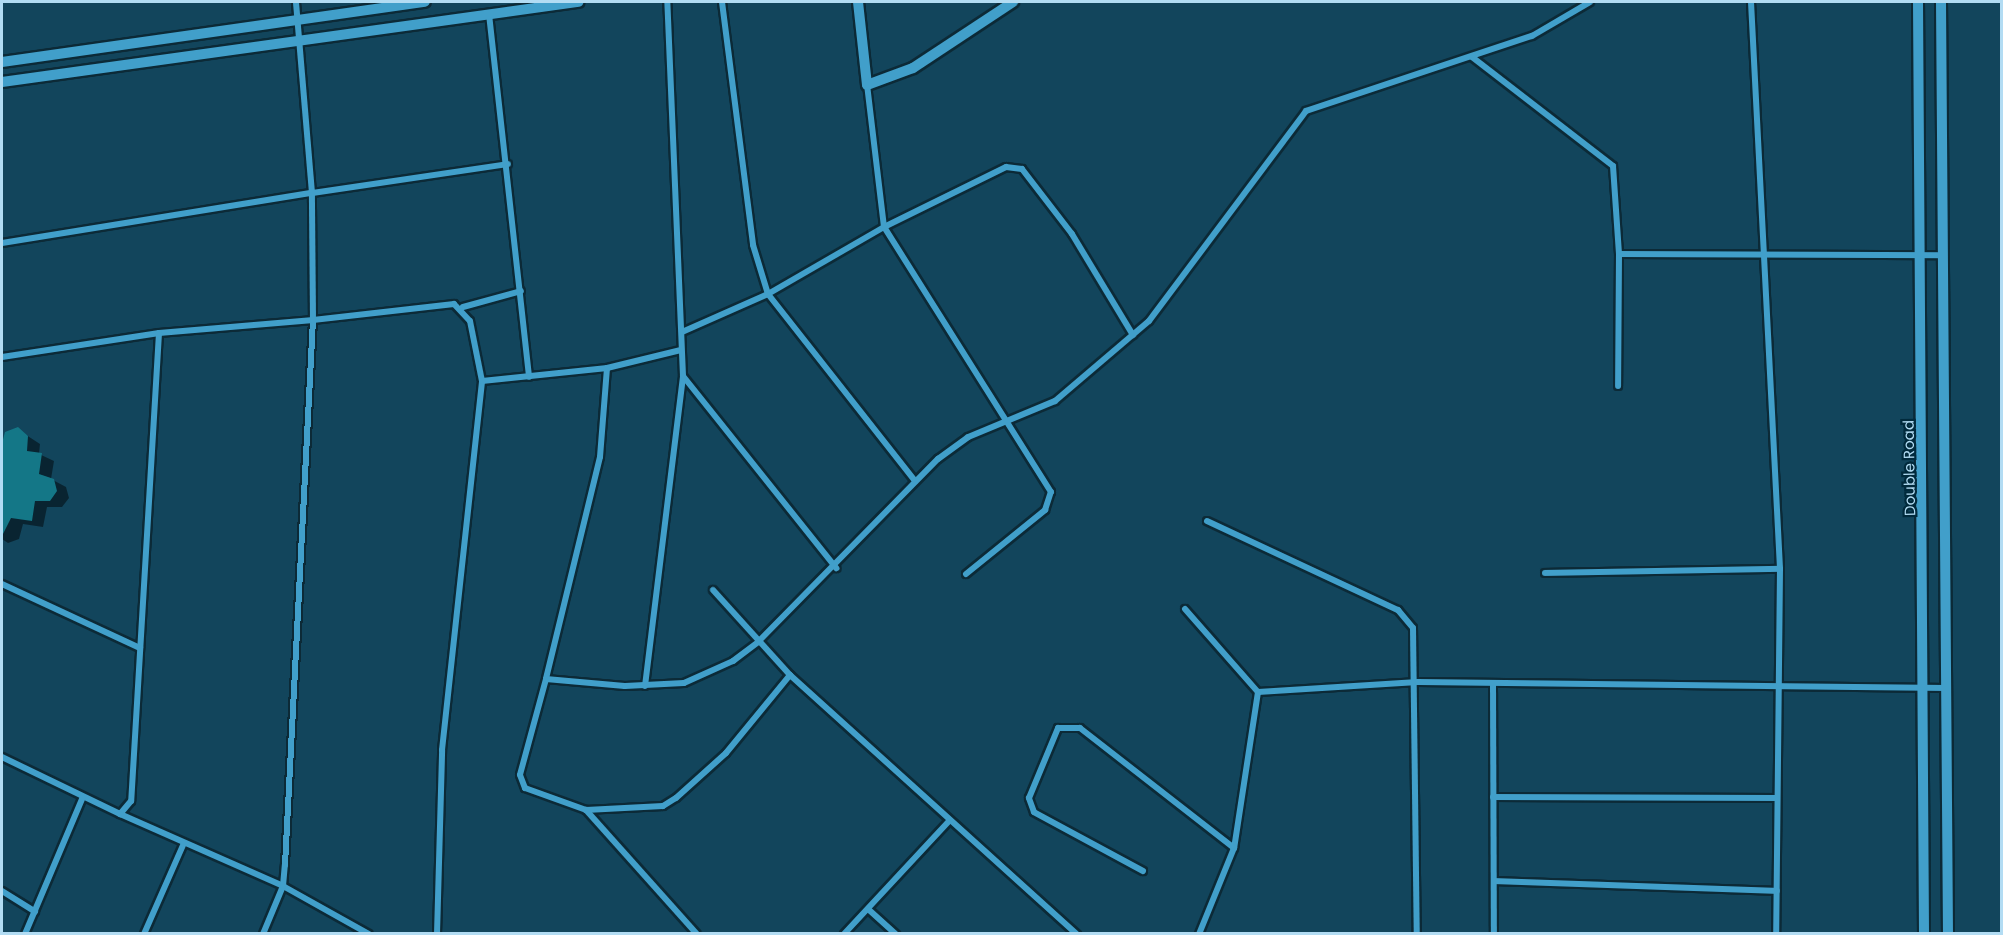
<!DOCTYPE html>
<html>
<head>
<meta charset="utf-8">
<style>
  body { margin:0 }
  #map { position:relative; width:2003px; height:935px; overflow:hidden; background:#12455c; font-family:Poppins,sans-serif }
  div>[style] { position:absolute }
  .shadow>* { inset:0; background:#0007 }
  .building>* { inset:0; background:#147787 }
  .roads { filter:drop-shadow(2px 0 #0c2a37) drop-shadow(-2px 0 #0c2a37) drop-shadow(0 2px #0c2a37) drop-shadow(0 -2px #0c2a37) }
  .minor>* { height:6px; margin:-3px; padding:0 3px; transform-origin:3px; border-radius:3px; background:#419fca }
  .tertiary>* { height:10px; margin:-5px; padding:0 5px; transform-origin:5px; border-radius:5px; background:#419fca }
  span { translate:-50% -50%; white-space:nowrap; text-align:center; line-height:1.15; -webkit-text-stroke:4.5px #012a3c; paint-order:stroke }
  .street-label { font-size:15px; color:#b2dcf3 }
  .frame { position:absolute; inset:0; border:3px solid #b2dcf3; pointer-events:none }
</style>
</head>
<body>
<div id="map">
  <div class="shadow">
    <i style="clip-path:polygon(17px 429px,40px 444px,39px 454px,54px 461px,51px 479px,66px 487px,69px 498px,62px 507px,47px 507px,43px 527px,23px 524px,19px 539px,8px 543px,2px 539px,2px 448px)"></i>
  </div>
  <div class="building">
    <i style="clip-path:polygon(18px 427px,28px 436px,27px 451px,42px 453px,39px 474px,54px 479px,57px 491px,50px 501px,35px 501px,32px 521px,11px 518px,2px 536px,2px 443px,5px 432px)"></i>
  </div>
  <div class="roads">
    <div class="minor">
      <i style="left:722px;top:2px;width:245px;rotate:82.7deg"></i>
      <i style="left:753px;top:245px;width:51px;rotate:73deg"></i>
      <i style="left:768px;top:294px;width:238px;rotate:51.8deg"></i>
      <i style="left:1751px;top:2px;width:568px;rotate:87.07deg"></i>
      <i style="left:1780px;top:569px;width:365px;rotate:90.6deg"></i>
      <i style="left:489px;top:14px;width:365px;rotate:83.7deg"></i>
      <i style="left:1472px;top:57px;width:178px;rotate:37.7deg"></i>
      <i style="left:1613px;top:166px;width:88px;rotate:86.1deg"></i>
      <i style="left:1619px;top:254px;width:132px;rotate:90.4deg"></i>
      <i style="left:2px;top:243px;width:314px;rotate:-9.2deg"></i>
      <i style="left:312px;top:193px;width:192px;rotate:-94.8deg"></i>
      <i style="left:1619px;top:254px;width:325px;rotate:0.2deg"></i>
      <i style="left:463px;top:307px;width:60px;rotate:-15.4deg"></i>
      <i style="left:682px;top:332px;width:94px;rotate:-23.8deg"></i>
      <i style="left:768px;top:294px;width:134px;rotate:-30deg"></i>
      <i style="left:884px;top:227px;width:143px;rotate:-96.8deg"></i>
      <i style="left:159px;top:333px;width:155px;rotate:-4.8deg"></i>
      <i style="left:313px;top:320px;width:127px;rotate:-90.5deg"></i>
      <i style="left:312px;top:193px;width:198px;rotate:-8.4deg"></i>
      <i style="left:2px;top:357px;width:159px;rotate:-8.7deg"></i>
      <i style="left:159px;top:333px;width:469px;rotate:93.4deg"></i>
      <i style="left:131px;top:801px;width:17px;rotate:130deg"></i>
      <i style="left:120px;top:814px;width:131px;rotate:-154.2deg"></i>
      <i style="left:607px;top:368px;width:76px;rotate:-13.7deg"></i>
      <i style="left:683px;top:376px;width:246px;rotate:51.4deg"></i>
      <i style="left:1207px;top:521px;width:211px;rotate:25deg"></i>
      <i style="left:1398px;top:610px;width:23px;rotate:50deg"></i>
      <i style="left:1413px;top:628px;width:306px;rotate:89.3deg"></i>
      <i style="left:1545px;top:573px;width:235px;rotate:-1deg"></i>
      <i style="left:966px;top:574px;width:102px;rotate:-39deg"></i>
      <i style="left:1045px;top:510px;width:19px;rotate:-72deg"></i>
      <i style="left:1051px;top:492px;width:313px;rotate:-122.2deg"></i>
      <i style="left:884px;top:227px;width:136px;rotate:-26.2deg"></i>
      <i style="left:1006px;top:167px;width:16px;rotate:7deg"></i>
      <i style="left:1022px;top:169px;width:82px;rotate:52.4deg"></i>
      <i style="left:1072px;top:234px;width:118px;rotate:58.9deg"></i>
      <i style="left:2px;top:584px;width:152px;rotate:24.9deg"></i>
      <i style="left:713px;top:590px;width:115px;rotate:47.8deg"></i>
      <i style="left:790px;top:675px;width:387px;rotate:42.1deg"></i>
      <i style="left:1185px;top:609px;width:111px;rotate:48.7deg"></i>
      <i style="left:1258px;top:692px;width:158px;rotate:98.7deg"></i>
      <i style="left:546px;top:679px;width:99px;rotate:105.2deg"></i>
      <i style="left:520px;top:775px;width:14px;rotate:69deg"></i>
      <i style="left:525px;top:788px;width:65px;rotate:19.8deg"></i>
      <i style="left:586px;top:810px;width:77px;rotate:-3deg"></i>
      <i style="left:663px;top:806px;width:15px;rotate:-32deg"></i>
      <i style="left:676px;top:798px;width:67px;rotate:-42deg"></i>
      <i style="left:726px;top:753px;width:101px;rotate:-50.6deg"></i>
      <i style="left:1493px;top:683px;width:251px;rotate:89.8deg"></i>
      <i style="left:645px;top:686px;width:312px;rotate:-83deg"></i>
      <i style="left:683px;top:376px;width:374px;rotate:-92.4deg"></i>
      <i style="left:1258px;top:692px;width:160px;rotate:-3.6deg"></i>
      <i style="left:1418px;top:682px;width:529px;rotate:0.65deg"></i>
      <i style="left:1493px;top:797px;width:282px;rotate:0.2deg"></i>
      <i style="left:586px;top:810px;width:166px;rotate:48.2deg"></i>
      <i style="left:120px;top:814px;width:178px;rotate:23.8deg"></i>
      <i style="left:283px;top:886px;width:98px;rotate:29.2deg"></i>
      <i style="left:1143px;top:871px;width:124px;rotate:-151.6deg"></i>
      <i style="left:1034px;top:812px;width:15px;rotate:-110deg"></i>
      <i style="left:1029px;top:798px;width:76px;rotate:-67.5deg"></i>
      <i style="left:1058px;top:728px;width:22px"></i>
      <i style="left:1080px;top:728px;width:195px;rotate:37.9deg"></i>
      <i style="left:1234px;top:848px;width:93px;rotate:112.1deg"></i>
      <i style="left:1496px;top:881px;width:281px;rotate:2deg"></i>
      <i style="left:2px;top:891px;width:39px;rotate:32deg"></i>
      <i style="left:868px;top:909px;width:38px;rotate:42deg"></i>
      <i style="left:25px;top:934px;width:149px;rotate:-67.1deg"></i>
      <i style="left:144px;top:934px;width:99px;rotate:-66.3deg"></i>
      <i style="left:263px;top:934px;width:52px;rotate:-67.4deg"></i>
      <i style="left:283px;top:886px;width:21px;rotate:-85deg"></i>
      <i style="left:285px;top:865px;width:546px;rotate:-87.06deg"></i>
      <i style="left:313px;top:320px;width:142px;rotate:-6.5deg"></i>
      <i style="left:454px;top:304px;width:23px;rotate:47deg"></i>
      <i style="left:470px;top:321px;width:61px;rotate:78.7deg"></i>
      <i style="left:437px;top:934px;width:184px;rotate:-88.4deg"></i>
      <i style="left:442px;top:750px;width:371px;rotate:-83.8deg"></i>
      <i style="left:482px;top:381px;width:126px;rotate:-5.9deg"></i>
      <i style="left:607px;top:368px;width:89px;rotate:94.5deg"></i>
      <i style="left:600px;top:457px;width:228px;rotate:103.7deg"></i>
      <i style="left:546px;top:679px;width:79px;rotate:5.1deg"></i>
      <i style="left:625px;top:686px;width:59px;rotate:-2.9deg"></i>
      <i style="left:684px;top:683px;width:54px;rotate:-24.2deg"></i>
      <i style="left:733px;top:661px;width:31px;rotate:-37deg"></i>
      <i style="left:758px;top:642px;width:257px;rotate:-45.5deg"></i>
      <i style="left:938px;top:459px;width:37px;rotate:-36deg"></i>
      <i style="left:968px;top:437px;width:94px;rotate:-22.5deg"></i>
      <i style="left:1055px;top:401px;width:123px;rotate:-40.4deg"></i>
      <i style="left:1149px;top:321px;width:262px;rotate:-53.2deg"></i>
      <i style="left:1306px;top:111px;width:238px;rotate:-18.4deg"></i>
      <i style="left:1532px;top:36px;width:67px;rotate:-30.4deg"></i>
      <i style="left:844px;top:934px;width:153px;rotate:-47.1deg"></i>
    </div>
    <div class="tertiary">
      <i style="left:858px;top:2px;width:83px;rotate:83.8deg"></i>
      <i style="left:867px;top:85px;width:49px;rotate:-20.3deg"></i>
      <i style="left:913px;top:68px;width:120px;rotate:-33.4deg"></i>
      <i style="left:1918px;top:2px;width:932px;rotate:89.63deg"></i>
      <i style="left:1941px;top:2px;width:932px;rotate:89.57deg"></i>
      <i style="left:2px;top:62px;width:427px;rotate:-8.1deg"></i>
      <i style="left:2px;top:82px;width:582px;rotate:-7.91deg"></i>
    </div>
  </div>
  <div class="street-label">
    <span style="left:1909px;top:468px;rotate:-91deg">Double Road</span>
  </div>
  <div class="frame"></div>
</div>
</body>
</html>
